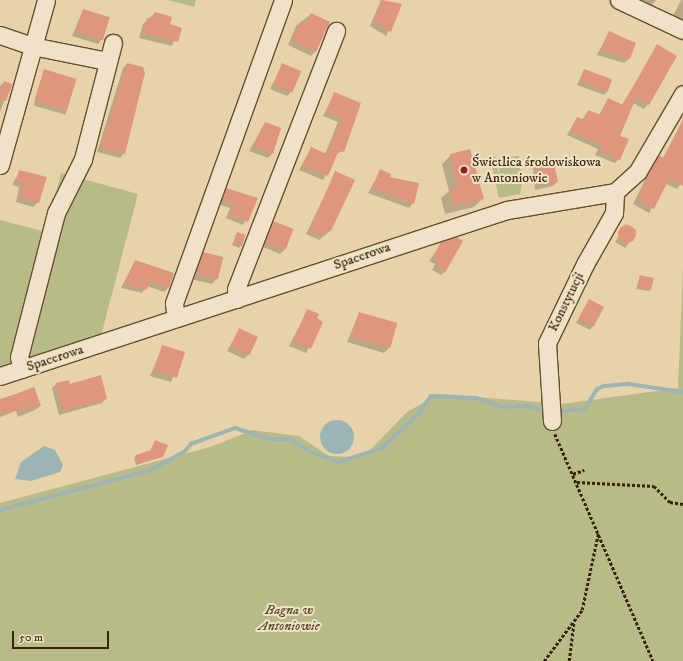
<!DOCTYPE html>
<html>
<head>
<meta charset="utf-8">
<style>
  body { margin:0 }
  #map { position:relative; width:683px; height:661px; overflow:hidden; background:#e8d2aa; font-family:"IM FELL DW Pica",serif }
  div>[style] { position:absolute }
  .green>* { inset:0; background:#b8bb87 }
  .water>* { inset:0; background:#9cb5b4 }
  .round { border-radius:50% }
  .shadow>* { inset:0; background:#0003; transform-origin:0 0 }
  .stream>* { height:4px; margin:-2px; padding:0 2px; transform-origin:2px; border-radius:2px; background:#9cb5b4 }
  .building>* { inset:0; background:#df967d; transform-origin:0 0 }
  .path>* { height:2.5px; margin-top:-1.25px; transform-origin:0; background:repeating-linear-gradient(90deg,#392405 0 3px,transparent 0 5px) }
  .roads { filter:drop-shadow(1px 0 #65502e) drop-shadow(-1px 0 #65502e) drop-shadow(0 1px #65502e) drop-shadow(0 -1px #65502e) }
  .minor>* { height:17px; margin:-8.5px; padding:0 8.5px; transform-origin:8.5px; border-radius:8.5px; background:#f0e2c8 }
  .dots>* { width:11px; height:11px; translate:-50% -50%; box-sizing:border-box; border:2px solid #f0e2c8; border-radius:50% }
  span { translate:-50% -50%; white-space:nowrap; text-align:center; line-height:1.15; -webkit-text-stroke:4px #f0e2c8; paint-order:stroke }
  .poi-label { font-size:14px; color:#392405 }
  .left { translate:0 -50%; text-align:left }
  .street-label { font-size:14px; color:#392405 }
  .park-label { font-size:14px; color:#594a26; font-style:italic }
  .scale { position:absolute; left:12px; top:631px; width:97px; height:18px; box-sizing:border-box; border:2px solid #392405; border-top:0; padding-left:5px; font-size:12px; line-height:14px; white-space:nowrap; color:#392405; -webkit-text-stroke:3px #f0e2c8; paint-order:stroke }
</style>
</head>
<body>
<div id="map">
  <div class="green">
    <i style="clip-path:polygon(168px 0,196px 0,194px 7px)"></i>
    <i style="clip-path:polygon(519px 156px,521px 175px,524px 175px,520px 194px,499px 198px,490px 157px,496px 157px,499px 177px,500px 157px)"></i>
    <i style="clip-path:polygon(61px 173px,138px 194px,101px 336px,0 370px,0 220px,46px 232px)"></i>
    <i style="clip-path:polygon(683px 268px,683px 661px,0 661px,0 503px,210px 447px,253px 430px,299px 436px,329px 456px,351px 457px,370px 450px,407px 412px,439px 394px,562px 404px,678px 388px)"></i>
  </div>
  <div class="water">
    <i class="round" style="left:320px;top:420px;width:34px;height:34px"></i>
    <i style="clip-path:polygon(44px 446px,55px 450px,63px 465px,60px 472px,31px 481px,15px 479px,21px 462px)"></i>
  </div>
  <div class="shadow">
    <i style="clip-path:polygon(381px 0,401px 5px,386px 36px,370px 26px)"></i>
    <i style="clip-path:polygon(640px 0,656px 0,651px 6px)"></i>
    <i style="clip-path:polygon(681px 0,683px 0,683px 26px,671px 20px)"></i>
    <i style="clip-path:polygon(83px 10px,102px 39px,98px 44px,72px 36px)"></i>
    <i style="clip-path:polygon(155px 13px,169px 25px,180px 28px,172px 46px,139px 38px,143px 24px)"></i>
    <i style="clip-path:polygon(311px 14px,316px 51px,311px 56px,288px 45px,296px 26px)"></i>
    <i style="clip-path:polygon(609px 32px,629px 59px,624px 63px,597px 55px)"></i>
    <i style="clip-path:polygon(657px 46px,648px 104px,644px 109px,633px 103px,619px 136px,619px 159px,615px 163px,595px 155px,598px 149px,567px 135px,577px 118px,582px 120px,588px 111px,599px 115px,608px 99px,622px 105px)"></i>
    <i style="clip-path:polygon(127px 64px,124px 153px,120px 158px,97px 152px,123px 68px)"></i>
    <i style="clip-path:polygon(283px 65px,291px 92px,287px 96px,270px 89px)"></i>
    <i style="left:44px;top:70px;width:33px;height:37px;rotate:16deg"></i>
    <i style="clip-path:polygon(584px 70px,607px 91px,604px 95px,577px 85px)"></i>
    <i style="clip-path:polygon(4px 82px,11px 84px,0 112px,0 86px)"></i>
    <i style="clip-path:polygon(334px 94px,360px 104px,343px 151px,336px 154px,323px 180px,299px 170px,311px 148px,325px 154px,338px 122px,323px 116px)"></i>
    <i style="clip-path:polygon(265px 123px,272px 154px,268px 158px,249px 151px)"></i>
    <i style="clip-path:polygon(680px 126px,683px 181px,677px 189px,666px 184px,649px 213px,633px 204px,655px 160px,659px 156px,663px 158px)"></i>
    <i style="clip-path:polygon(451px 155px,483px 198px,474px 207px,445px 214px,441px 198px,449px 191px,442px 164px)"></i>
    <i style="clip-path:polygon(538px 163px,557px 182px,553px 186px,535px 190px,533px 167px)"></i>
    <i style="clip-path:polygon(381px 170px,413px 203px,409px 208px,368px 193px)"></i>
    <i style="clip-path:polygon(20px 171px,38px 202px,33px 207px,16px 202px,19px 187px,12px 185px)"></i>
    <i style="clip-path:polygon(336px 172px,354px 180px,330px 231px,319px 240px,306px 234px)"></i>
    <i style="clip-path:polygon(226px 190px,257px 198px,243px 225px,226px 218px,230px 208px,218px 204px)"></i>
    <i style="clip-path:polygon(273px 222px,285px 249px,280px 254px,261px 246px)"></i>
    <i style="left:626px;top:224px;width:12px;height:21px;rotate:31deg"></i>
    <i style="clip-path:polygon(237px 233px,241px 246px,239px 248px,232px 245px)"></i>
    <i style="clip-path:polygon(442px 243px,446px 271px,441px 275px,432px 270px,435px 264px,429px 261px)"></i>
    <i style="clip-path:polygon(203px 253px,216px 279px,212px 284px,191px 279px)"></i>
    <i style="clip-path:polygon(135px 261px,173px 274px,168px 288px,164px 292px,147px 286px,142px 293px,121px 288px)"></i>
    <i style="clip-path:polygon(640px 276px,651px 289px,649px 291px,636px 289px)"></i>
    <i style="clip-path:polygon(589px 300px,594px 325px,590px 330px,576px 323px)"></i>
    <i style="clip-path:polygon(308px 310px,322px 322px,306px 353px,289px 346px)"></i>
    <i style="clip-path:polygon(359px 313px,389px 348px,384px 353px,347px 342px)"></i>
    <i style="clip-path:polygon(239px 330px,249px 354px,244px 359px,227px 351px)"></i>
    <i style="clip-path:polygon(163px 346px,183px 352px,171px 382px,150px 376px)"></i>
    <i style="clip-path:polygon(56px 384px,69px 385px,106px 398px,102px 403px,59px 415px,52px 388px)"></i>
    <i style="clip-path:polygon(33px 389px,40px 406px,35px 410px,18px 417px,16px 411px,0 417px,0 399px)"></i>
    <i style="clip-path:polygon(155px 441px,163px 456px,136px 465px,134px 457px,150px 451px)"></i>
  </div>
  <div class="stream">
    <i style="left:555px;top:412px;width:30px;rotate:-6deg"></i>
    <i style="left:585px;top:409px;width:23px;rotate:-59deg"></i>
    <i style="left:597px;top:389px;width:8px;rotate:-23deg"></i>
    <i style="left:604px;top:386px;width:24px;rotate:-5deg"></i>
    <i style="left:628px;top:384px;width:56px;rotate:8.3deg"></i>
    <i style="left:0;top:510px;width:156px;rotate:-14.8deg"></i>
    <i style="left:151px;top:470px;width:38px;rotate:-29deg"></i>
    <i style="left:184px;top:452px;width:11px;rotate:-49deg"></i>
    <i style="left:191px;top:444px;width:47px;rotate:-20deg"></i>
    <i style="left:235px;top:428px;width:36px;rotate:18deg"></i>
    <i style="left:269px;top:439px;width:21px"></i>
    <i style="left:290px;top:439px;width:20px;rotate:33deg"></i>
    <i style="left:307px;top:450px;width:34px;rotate:21deg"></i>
    <i style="left:339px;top:462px;width:45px;rotate:-18deg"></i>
    <i style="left:382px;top:448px;width:50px;rotate:-43.4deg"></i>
    <i style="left:418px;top:414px;width:22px;rotate:-54deg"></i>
    <i style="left:431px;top:396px;width:45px;rotate:2.5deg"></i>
    <i style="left:476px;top:398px;width:28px;rotate:19deg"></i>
    <i style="left:502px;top:407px;width:26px;rotate:-2deg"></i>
    <i style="left:528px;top:406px;width:21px;rotate:17deg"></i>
  </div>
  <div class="building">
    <i style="clip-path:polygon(382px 0,402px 4px,391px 32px,374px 21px)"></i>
    <i style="left:83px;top:9px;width:28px;height:24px;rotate:17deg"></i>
    <i style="clip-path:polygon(155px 12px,172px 17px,170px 24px,182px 28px,178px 42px,143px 33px,147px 18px,153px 19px)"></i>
    <i style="clip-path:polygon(311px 13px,330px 22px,316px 52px,292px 40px,301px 21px,306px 23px)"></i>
    <i style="clip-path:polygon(609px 31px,636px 43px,630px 59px,601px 50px)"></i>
    <i style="clip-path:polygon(657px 44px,677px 56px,649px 105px,636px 98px,620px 136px,629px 139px,620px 160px,599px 151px,602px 145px,570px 131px,577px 117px,584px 120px,588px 110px,601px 115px,608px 98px,623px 105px)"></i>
    <i style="clip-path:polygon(127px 63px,143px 67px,145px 73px,125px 154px,101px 148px)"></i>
    <i style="left:282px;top:63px;width:21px;height:23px;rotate:23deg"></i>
    <i style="left:44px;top:69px;width:34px;height:33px;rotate:17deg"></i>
    <i style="left:584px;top:69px;width:30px;height:13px;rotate:20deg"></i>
    <i style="left:4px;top:81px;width:9px;height:18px;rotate:21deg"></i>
    <i style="clip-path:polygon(334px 92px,361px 103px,344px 152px,339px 150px,328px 176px,303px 166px,311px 147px,327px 154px,342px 118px,326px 112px)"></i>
    <i style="clip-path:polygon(683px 119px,683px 186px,669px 179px,654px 209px,637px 200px,649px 172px,659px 155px,664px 158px)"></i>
    <i style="clip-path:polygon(265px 122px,281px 128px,273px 154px,253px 146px)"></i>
    <i style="clip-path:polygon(470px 149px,484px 199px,453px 206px,450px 189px,458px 187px,450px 154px)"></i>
    <i style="clip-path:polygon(549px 159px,550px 165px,554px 164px,558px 182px,540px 186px,537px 162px)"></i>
    <i style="clip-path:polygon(380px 169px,391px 174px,390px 177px,419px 183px,414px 204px,372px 188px)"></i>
    <i style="clip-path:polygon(19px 170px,47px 177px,39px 203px,20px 197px,23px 183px,16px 181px)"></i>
    <i style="clip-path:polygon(335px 171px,355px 180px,331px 231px,327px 230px,324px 236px,310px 230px)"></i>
    <i style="clip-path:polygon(226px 188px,258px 198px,248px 222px,230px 214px,234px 204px,222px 200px)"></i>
    <i style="left:273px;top:221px;width:22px;height:22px;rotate:21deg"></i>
    <i class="round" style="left:618px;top:225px;width:18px;height:18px"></i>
    <i style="left:237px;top:232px;width:9px;height:12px;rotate:18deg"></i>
    <i style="clip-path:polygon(456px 237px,463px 241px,446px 271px,436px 265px,439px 260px,433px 257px,441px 242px)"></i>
    <i style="left:203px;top:252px;width:21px;height:23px;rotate:14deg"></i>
    <i style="clip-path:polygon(135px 260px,174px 273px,169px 288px,149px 281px,147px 290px,124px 284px)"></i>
    <i style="left:640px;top:275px;width:14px;height:12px;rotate:12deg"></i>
    <i style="left:589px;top:299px;width:17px;height:22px;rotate:28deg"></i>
    <i style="clip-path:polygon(307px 309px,319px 314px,317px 318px,323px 322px,311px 349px,293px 341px)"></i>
    <i style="left:359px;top:312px;width:40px;height:26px;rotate:16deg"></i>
    <i style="left:239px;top:328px;width:21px;height:20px;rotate:25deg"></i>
    <i style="left:162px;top:345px;width:24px;height:27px;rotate:17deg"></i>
    <i style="clip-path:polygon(101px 375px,107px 399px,63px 411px,56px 383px,69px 380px,70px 384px)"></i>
    <i style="clip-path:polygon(34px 387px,41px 406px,0 414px,0 400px)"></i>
    <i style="clip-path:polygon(155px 440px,168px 445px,163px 457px,138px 464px,136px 455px,151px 450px)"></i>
  </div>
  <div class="path">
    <i style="left:555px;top:434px;width:247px;rotate:66.6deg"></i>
    <i style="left:573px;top:474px;width:12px;rotate:-20deg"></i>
    <i style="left:577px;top:482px;width:77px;rotate:3deg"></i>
    <i style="left:654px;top:486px;width:23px;rotate:45deg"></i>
    <i style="left:670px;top:502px;width:13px;rotate:9deg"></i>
    <i style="left:544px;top:661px;width:64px;rotate:-53.3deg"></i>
    <i style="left:582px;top:610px;width:78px;rotate:-78.1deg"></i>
    <i style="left:569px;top:661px;width:39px;rotate:-83deg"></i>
  </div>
  <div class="roads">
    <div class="minor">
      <i style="left:619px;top:0;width:71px;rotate:25.1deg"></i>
      <i style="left:0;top:35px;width:34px;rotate:19deg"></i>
      <i style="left:32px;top:46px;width:76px;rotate:11.3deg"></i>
      <i style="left:0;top:165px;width:171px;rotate:-74.4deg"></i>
      <i style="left:237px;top:299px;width:10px;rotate:-96deg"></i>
      <i style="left:236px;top:289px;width:277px;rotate:-68.8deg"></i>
      <i style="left:176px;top:318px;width:15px;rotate:-98deg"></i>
      <i style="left:174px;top:303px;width:322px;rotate:-70.2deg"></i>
      <i style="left:22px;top:369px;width:12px;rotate:-104deg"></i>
      <i style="left:19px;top:357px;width:149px;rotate:-75.6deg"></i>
      <i style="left:56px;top:213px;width:60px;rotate:-63.4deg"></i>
      <i style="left:83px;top:159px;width:120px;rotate:-75.5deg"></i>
      <i style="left:0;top:376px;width:533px;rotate:-18.13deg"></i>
      <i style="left:507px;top:210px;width:109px;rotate:-9.5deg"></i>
      <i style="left:615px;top:192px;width:31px;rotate:-42deg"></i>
      <i style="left:638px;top:171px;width:89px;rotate:-59.7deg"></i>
      <i style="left:552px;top:421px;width:78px;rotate:-93.7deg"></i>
      <i style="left:547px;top:343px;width:88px;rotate:-64.3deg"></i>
      <i style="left:585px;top:264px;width:59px;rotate:-60.4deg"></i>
      <i style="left:614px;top:213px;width:21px;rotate:-87deg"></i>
    </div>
  </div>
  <div class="dots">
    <i style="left:464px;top:170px;background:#8f2418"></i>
  </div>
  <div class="poi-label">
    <span class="left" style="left:472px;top:170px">Świetlica środowiskowa<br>w Antoniowie</span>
  </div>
  <div class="street-label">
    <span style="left:362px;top:256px;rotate:-19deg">Spacerowa</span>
    <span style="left:566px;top:302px;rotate:-64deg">Konstytucji</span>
    <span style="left:55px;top:358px;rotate:-18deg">Spacerowa</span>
  </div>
  <div class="park-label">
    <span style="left:289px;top:618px">Bagna w<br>Antoniowie</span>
  </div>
  <div class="scale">50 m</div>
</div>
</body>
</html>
